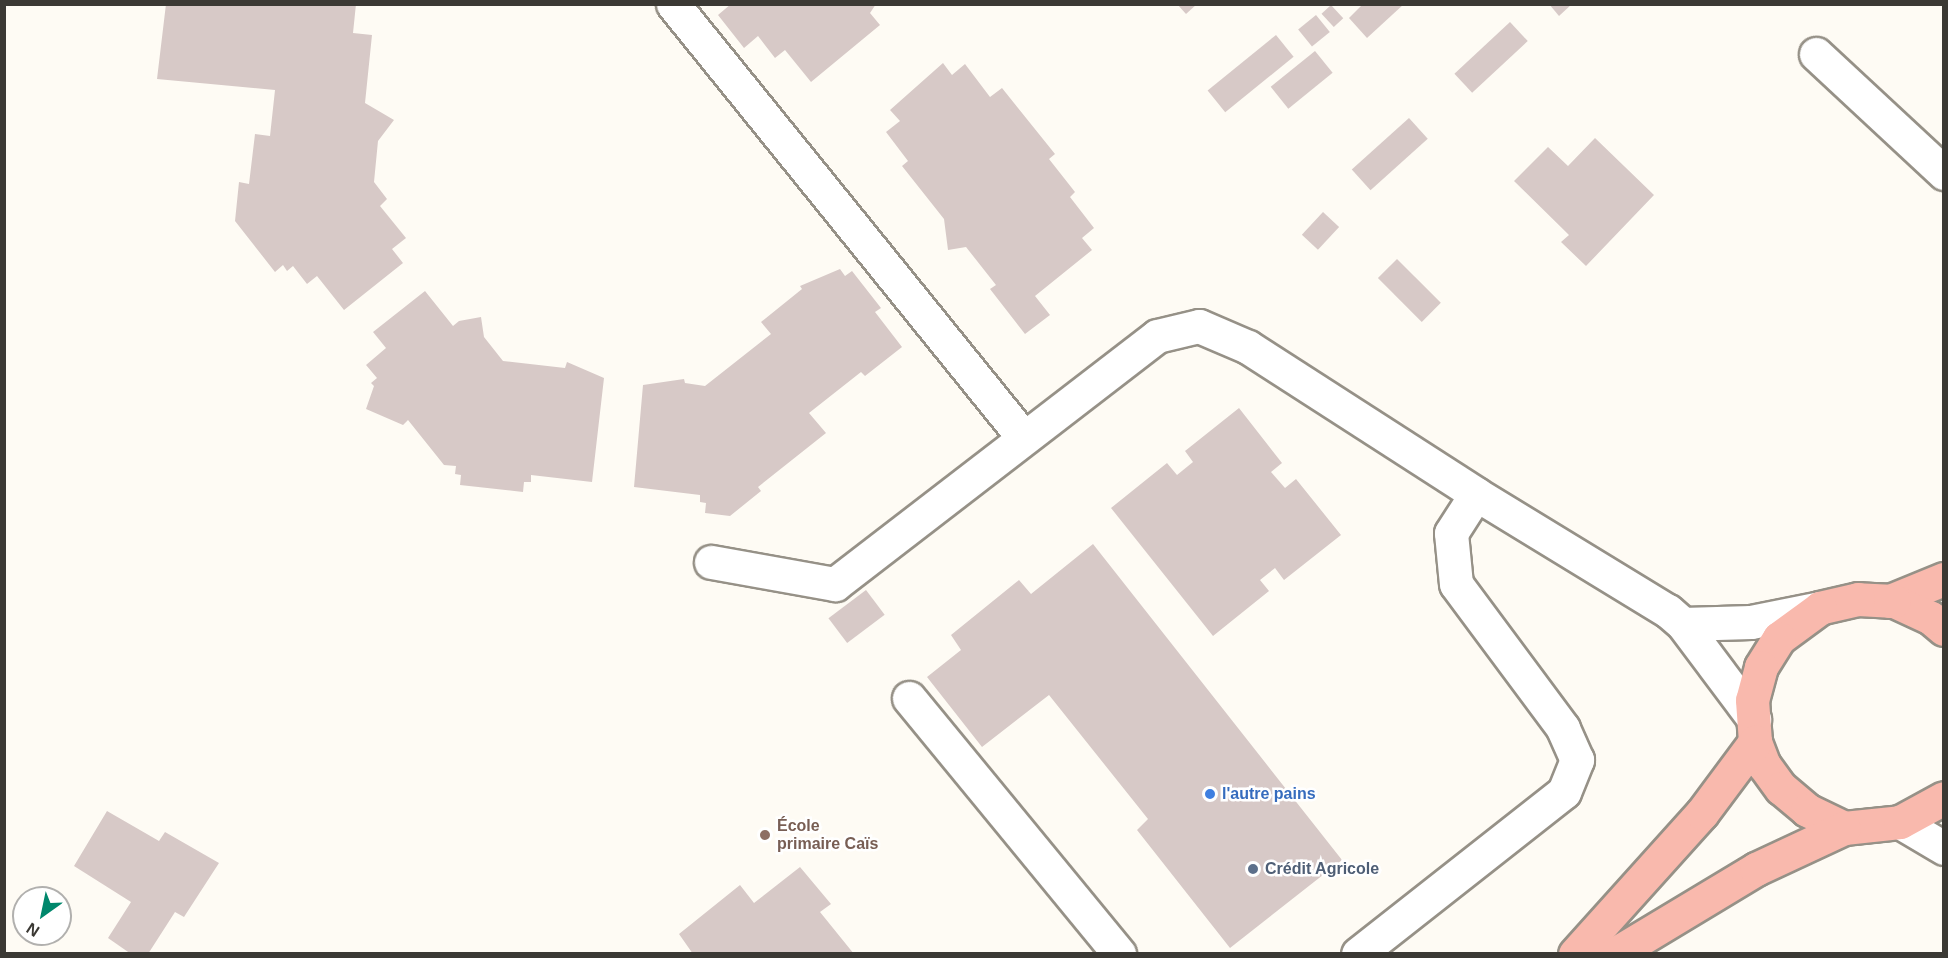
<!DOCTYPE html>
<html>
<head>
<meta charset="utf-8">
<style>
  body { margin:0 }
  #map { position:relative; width:1948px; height:958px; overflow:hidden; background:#fefbf4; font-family:Helvetica,sans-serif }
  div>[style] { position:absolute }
  .building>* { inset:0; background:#d7c9c7; transform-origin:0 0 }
  .roads { filter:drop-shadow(2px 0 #969187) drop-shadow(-2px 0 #969187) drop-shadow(0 2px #969187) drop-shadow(0 -2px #969187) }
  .minor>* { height:33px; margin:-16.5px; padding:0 16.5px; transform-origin:16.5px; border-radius:16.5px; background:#fff }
  .major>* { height:33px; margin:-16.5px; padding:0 16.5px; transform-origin:16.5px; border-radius:16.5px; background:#f9b9ad }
  .dots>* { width:16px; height:16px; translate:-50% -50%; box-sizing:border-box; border:3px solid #fff; border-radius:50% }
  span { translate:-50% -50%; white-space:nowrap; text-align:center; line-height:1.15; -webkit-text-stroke:5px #fff; paint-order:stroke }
  .shop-label { font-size:16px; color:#366cbe; font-weight:700 }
  .left { translate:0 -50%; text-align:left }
  .education-label { font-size:16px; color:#785e54; font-weight:700 }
  .service-label { font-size:16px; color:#4e5e75; font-weight:700 }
  .frame { position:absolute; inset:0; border:6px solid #3b3934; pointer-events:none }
  .north { position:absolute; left:12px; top:886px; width:60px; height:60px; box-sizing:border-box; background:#fff; border:2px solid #b1b0ae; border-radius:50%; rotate:213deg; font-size:16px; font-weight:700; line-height:24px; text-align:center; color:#3b3934 }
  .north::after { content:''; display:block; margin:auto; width:21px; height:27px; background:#00876c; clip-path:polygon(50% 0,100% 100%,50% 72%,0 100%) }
</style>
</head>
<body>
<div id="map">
  <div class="building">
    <i style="clip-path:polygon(166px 4px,356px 4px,353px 33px,372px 35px,365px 103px,394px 120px,378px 141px,374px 182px,387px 199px,380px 206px,406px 238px,392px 249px,403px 263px,344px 310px,317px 276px,307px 284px,293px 266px,287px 271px,283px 265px,275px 272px,235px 221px,239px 182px,249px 184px,255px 134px,270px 136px,275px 90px,157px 79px)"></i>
    <i style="clip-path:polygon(731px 4px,876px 4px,870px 13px,880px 25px,811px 82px,785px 50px,775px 58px,758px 36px,744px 48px,718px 15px)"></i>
    <i style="clip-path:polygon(1177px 4px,1197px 4px,1186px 14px)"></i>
    <i style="clip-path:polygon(1363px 4px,1404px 4px,1367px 38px,1349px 18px)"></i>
    <i style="clip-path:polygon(1549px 4px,1572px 4px,1559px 16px)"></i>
    <i style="left:1331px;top:5px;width:18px;height:13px;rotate:47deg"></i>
    <i style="left:1316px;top:15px;width:22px;height:23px;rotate:51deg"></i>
    <i style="left:1510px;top:22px;width:26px;height:76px;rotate:47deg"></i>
    <i style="left:1276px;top:35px;width:28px;height:88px;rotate:51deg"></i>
    <i style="left:1315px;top:51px;width:28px;height:57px;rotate:51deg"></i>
    <i style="clip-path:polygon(943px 63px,952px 75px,965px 64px,990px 97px,1002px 88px,1055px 154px,1049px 159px,1075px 192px,1070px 197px,1094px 228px,1082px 238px,1092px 250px,1035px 296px,1050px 315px,1025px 334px,990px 289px,996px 285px,966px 247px,948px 250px,944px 219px,902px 166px,908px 161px,886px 132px,900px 121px,890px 110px)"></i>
    <i style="left:1409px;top:118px;width:28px;height:77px;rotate:48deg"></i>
    <i style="clip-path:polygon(1595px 138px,1654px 195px,1586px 266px,1561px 242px,1569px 235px,1514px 181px,1548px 147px,1568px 166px)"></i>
    <i style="left:1323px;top:212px;width:22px;height:31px;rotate:43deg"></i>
    <i style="left:1397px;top:259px;width:62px;height:27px;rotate:45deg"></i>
    <i style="clip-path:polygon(840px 269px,845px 276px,852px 271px,881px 308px,875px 312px,902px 347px,865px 376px,861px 372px,809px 413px,826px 433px,758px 487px,761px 491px,730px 516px,705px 513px,706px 503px,700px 502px,700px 495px,634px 487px,643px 385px,684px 379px,685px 383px,705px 386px,771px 334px,761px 322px,802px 289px,800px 286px)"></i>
    <i style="clip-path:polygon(425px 291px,453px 326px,459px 321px,481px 317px,484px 337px,503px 361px,565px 368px,567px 362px,604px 378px,592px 482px,531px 475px,531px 482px,524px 482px,523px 492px,460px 485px,461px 475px,455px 474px,456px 466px,444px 465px,408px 420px,403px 425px,366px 409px,374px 386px,371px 383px,377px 378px,366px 365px,386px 348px,373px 332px)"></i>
    <i style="clip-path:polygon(1239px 408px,1282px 463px,1271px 472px,1285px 488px,1296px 479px,1341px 535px,1284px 580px,1275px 568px,1260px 580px,1269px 591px,1213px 636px,1111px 508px,1167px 463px,1177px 475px,1193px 462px,1185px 451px)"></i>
    <i style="clip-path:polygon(1093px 544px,1342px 860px,1230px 948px,1137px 830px,1148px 819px,1049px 695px,982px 747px,927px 677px,961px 650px,951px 635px,1019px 580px,1031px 594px)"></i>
    <i style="left:866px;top:590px;width:31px;height:47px;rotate:53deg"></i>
    <i style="clip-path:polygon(107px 811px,159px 841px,165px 832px,219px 863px,184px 917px,175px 912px,148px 954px,131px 954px,108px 938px,131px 902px,74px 866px)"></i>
    <i style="clip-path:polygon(800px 867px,831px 904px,820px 912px,854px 954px,693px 954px,679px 934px,740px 885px,754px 903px)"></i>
  </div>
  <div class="roads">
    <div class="minor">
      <i style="left:673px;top:4px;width:558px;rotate:51.04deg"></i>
      <i style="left:1816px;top:54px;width:175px;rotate:42.9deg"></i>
      <i style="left:711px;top:562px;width:126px;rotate:10.1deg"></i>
      <i style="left:835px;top:584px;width:406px;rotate:-37.6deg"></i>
      <i style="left:1157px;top:336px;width:43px;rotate:-13.4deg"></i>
      <i style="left:1199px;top:326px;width:53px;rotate:23.2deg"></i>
      <i style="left:1248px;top:347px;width:271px;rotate:32.8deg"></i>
      <i style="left:1476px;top:494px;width:225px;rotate:31.4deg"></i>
      <i style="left:1668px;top:611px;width:20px;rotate:41deg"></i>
      <i style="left:1683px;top:624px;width:119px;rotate:53.2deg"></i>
      <i style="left:1683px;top:624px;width:68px;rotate:-1.7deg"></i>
      <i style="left:1751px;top:622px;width:70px;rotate:-11.5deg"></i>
      <i style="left:909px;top:698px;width:331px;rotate:50.6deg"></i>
      <i style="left:1900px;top:822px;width:51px;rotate:30.6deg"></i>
      <i style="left:1358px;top:954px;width:262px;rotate:-38.2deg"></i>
      <i style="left:1564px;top:792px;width:35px;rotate:-68deg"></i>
      <i style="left:1577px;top:760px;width:35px;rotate:-114deg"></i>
      <i style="left:1563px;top:728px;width:179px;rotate:-126.6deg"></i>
      <i style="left:1456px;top:584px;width:51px;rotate:-95.6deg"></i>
      <i style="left:1451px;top:533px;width:46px;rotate:-57.3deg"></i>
    </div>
    <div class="major">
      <i style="left:1890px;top:601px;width:58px;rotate:-22.2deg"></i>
      <i style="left:1944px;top:629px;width:17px;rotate:-140deg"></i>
      <i style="left:1931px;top:618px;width:41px;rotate:-155.3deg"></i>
      <i style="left:1894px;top:601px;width:36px;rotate:-177deg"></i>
      <i style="left:1858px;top:599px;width:39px;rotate:167deg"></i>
      <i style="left:1820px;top:608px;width:51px;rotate:143.8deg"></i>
      <i style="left:1779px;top:638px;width:34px;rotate:122deg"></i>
      <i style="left:1761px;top:667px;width:34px;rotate:105deg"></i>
      <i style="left:1752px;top:700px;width:42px;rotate:85.9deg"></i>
      <i style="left:1755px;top:742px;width:25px;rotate:69deg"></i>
      <i style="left:1764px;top:765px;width:29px;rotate:54deg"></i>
      <i style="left:1781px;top:788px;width:34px;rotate:40deg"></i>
      <i style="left:1807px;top:810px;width:41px;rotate:25.9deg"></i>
      <i style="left:1844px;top:828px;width:56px;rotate:-6.1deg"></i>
      <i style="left:1900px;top:822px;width:50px;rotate:-28.6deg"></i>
      <i style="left:1575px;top:954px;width:190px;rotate:-48deg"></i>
      <i style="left:1702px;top:813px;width:89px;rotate:-53.3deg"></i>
      <i style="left:1615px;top:954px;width:165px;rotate:-31.1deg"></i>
      <i style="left:1756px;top:869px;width:97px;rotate:-25deg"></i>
    </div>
  </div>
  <div class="dots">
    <i style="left:1210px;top:794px;background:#3f7fe0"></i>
    <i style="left:765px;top:835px;background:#8d6e63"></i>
    <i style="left:1253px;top:869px;background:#5c6f8a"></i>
  </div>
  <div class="shop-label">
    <span class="left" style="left:1222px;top:794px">l'autre pains</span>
  </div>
  <div class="education-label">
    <span class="left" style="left:777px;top:835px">École<br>primaire Caïs</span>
  </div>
  <div class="service-label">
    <span class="left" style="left:1265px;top:869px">Crédit Agricole</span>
  </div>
  <div class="frame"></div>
  <div class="north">N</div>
</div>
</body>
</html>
